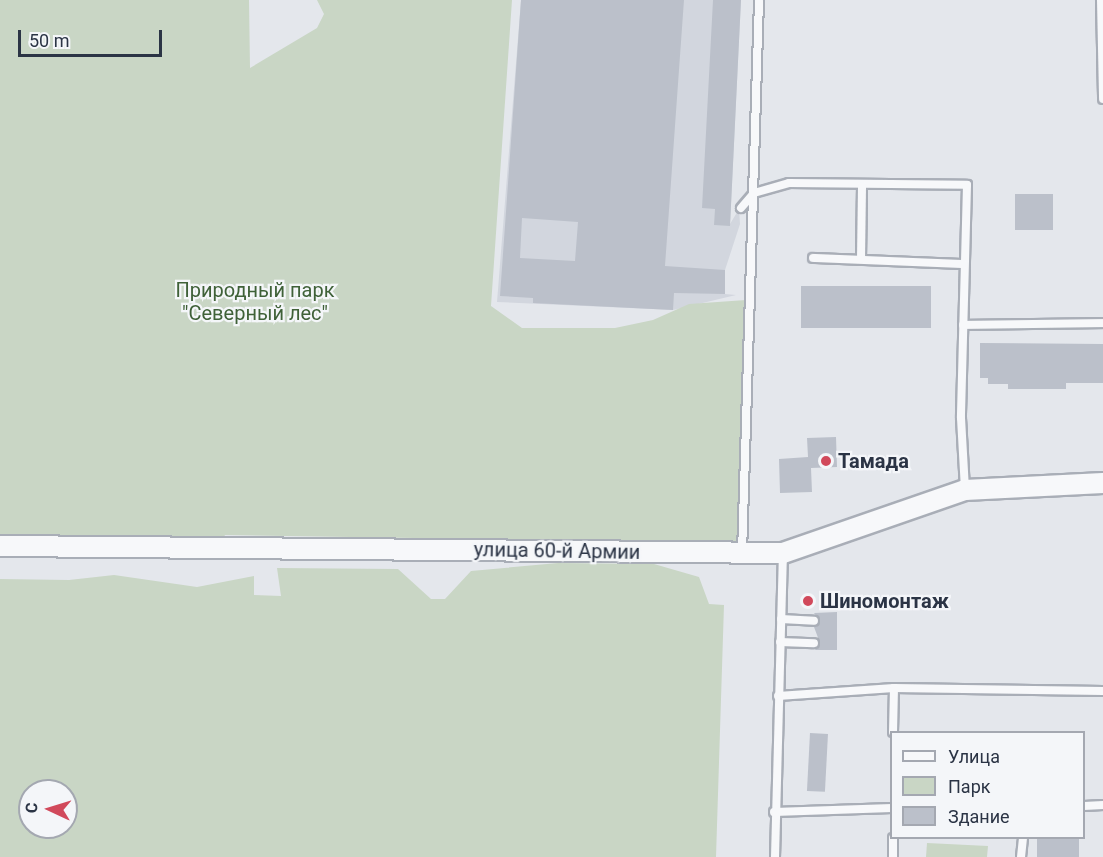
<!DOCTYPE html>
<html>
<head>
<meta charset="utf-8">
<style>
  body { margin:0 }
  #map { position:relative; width:1103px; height:857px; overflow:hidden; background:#e4e7ec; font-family:Roboto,sans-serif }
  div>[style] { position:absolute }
  .built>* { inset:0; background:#d2d6de }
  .green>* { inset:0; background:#c9d6c5 }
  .building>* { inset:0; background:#bbc0ca; transform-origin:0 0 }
  .roads { filter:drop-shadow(2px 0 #a9aeb7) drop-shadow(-2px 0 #a9aeb7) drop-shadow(0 2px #a9aeb7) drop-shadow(0 -2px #a9aeb7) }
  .service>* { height:8px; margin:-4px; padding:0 4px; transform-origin:4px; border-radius:4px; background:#f7f8fa }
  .tertiary>* { height:20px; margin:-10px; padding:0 10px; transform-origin:10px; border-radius:10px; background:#f7f8fa }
  .dots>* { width:16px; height:16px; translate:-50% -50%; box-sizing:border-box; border:3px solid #f4f6f9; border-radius:50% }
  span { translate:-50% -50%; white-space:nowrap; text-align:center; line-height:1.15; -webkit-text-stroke:4.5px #f4f6f9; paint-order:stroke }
  .park-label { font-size:20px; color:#3f6138 }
  .poi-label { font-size:20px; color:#2b3445; font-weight:700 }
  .left { translate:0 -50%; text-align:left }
  .street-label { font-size:20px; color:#2b3445 }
  .legend { position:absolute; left:890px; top:731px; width:195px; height:108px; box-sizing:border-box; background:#f4f6f9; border:2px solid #a4a8b1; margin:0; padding:8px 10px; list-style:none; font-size:18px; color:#2b3445 }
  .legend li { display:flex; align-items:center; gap:12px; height:30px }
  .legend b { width:30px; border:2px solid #a4a8b1 }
  .north { position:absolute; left:18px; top:779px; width:60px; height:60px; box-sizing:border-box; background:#f4f6f9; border:2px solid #a4a8b1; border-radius:50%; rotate:274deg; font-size:16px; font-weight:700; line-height:24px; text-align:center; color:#2b3445 }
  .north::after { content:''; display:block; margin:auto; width:21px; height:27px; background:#d1495b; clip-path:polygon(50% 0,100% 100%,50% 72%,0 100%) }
  .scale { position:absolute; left:18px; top:30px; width:144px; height:27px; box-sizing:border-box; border:3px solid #2b3445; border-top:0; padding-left:8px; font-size:18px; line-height:21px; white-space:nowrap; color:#2b3445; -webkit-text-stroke:4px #f4f6f9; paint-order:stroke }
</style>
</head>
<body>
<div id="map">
  <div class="built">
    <i style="clip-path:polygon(521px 0,741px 0,730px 224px,739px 209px,740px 224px,725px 270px,725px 294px,736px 295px,673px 310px,497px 302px)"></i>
  </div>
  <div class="green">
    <i style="clip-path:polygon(0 0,249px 0,250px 68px,317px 28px,324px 14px,317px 0,512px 0,491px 306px,522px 328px,615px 328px,653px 320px,689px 304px,746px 300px,737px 543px,225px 535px,222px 541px,0 542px)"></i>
    <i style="clip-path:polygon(evenodd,558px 563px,654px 564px,699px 577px,709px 604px,724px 605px,716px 857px,0 857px,0 579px,69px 580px,114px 575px,197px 587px,254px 576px,254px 595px,281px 596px,277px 568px,398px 569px,431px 599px,445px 599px,471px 571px,558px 563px,30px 791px,66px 791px,66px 827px,30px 827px,30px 791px)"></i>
    <i style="clip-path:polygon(927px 843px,988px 846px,987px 857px,926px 857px)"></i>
  </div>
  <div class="building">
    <i style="clip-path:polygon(evenodd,521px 0,684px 0,665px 266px,725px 270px,725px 294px,674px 293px,673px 310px,533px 303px,533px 298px,500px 296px,521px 0,522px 218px,578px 222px,575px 261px,520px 258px,522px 218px)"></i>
    <i style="clip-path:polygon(713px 0,741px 0,730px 226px,714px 225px,715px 209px,702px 208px)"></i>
    <i style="left:1053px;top:194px;width:36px;height:38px;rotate:90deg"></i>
    <i style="left:801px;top:286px;width:130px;height:42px"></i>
    <i style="clip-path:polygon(980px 343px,1103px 344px,1103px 383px,1066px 383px,1066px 389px,1008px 389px,1008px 384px,988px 384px,988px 378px,980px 378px)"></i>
    <i style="clip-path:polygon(836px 437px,837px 467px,811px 468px,812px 492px,780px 493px,779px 459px,808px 457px,807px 438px)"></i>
    <i style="clip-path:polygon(837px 612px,837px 650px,815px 650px,820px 643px,814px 627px,820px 621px,814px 613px)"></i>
    <i style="left:810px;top:733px;width:18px;height:58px;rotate:3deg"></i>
    <i style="left:1037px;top:837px;width:42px;height:20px"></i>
  </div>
  <div class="roads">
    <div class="service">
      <i style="left:1101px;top:0;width:99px;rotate:88.8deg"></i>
      <i style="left:741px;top:208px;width:20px;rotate:-49deg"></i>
      <i style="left:754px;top:193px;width:36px;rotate:-16deg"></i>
      <i style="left:789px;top:183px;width:178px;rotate:0.6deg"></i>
      <i style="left:967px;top:185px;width:233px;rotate:91.5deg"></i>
      <i style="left:961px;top:418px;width:72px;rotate:86.8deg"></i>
      <i style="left:813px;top:258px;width:151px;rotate:2.3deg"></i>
      <i style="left:861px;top:259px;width:73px;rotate:-89.2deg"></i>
      <i style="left:963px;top:325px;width:140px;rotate:-0.8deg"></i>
      <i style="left:742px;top:553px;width:553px;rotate:-88.24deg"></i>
      <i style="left:781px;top:619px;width:33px;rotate:3deg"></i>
      <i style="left:780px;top:642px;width:34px;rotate:2deg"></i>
      <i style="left:778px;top:696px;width:116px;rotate:-3.9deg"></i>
      <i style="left:894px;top:688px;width:209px;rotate:0.8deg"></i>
      <i style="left:893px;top:732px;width:44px;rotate:-88.7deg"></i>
      <i style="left:1084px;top:806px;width:19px;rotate:-3deg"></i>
      <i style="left:774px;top:812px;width:118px;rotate:-1.9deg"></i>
      <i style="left:893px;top:838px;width:19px;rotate:90deg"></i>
      <i style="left:775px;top:857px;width:303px;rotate:-88.5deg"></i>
      <i style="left:1021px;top:857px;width:19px;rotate:-84deg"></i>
    </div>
    <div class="tertiary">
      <i style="left:0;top:546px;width:783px;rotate:0.51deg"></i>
      <i style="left:783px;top:553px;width:193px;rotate:-19.1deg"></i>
      <i style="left:965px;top:490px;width:138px;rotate:-2.9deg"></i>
    </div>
  </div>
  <div class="dots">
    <i style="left:826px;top:461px;background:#d1495b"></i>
    <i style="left:808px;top:601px;background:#d1495b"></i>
  </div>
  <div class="park-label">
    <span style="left:255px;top:302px">Природный парк<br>"Северный лес"</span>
  </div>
  <div class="poi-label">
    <span class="left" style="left:838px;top:461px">Тамада</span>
    <span class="left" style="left:820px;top:601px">Шиномонтаж</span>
  </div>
  <div class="street-label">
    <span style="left:557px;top:551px;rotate:1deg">улица 60-й Армии</span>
  </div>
  <ul class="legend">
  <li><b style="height:8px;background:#f7f8fa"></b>Улица</li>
  <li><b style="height:16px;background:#c9d6c5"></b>Парк</li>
  <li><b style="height:16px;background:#bbc0ca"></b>Здание</li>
  </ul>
  <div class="north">С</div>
  <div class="scale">50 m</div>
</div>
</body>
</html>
